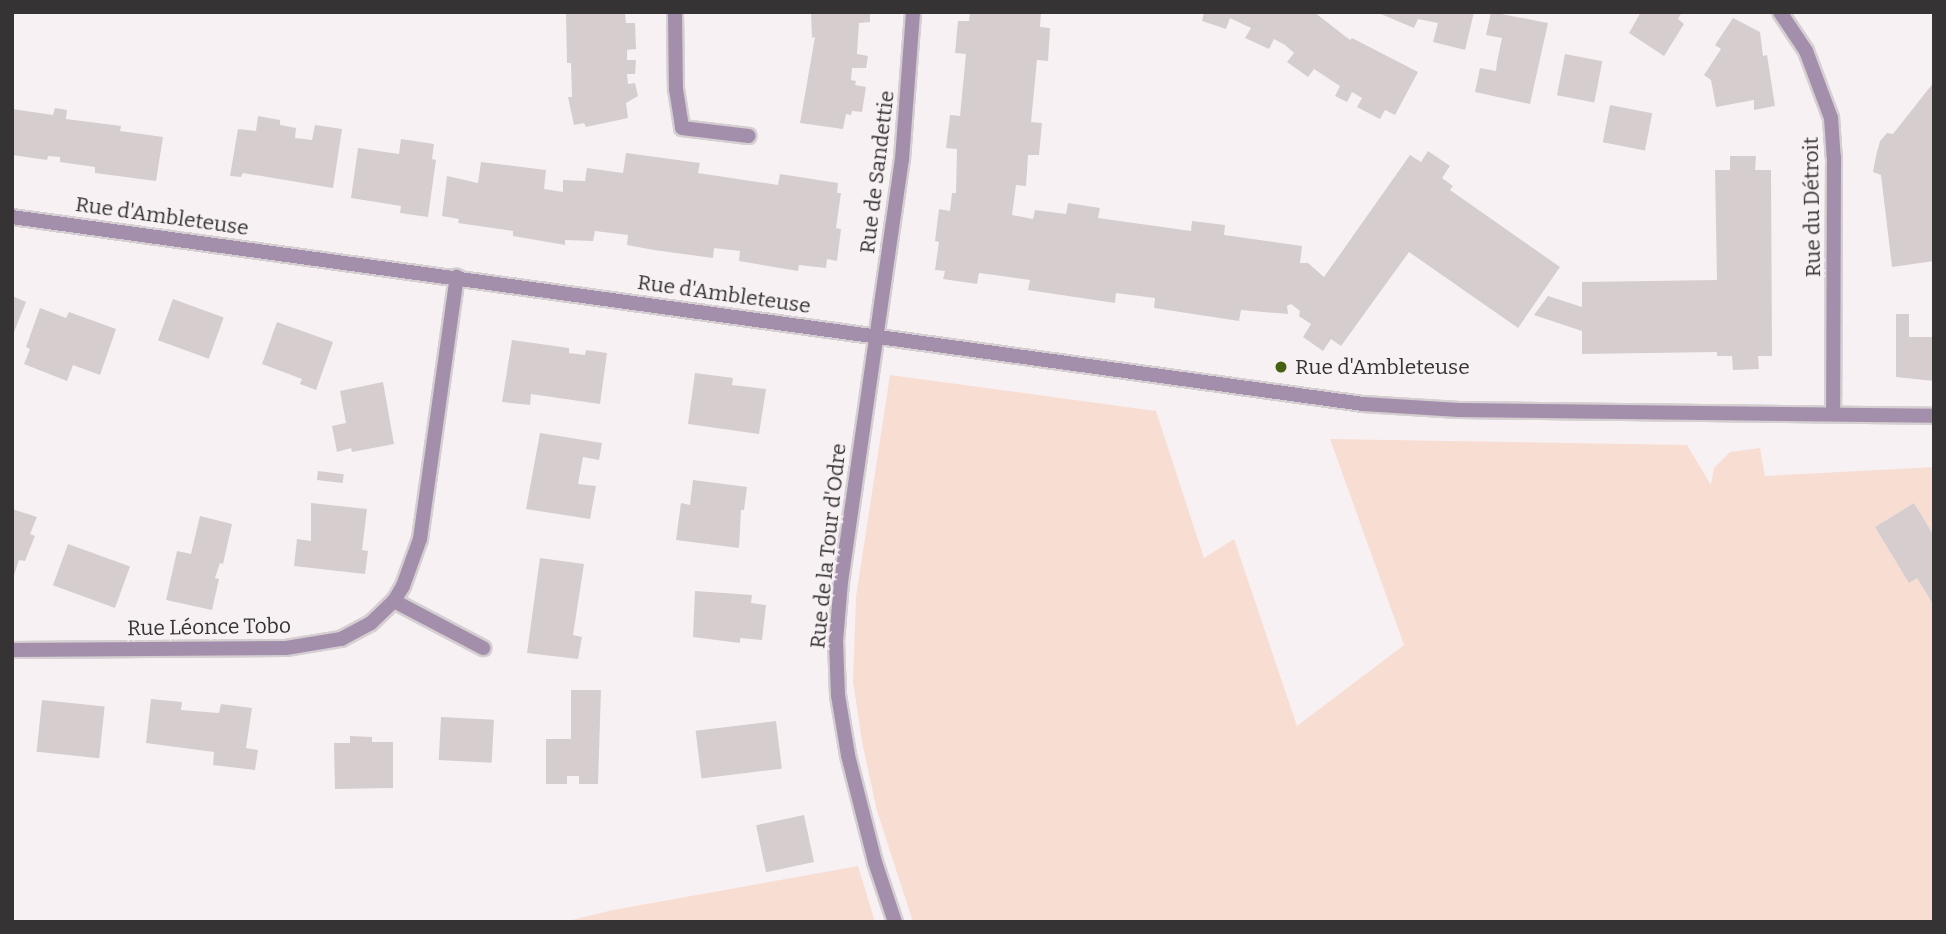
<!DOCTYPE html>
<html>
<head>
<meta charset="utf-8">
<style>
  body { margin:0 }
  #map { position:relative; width:1946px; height:934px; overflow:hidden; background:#f8f1f4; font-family:Bitter,serif }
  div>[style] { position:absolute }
  .green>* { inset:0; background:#f8ddd2 }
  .building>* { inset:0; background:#d6cdce; transform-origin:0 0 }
  .roads { filter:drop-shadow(2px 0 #d5cfd1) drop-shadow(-2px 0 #d5cfd1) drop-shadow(0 2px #d5cfd1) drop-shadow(0 -2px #d5cfd1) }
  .service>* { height:14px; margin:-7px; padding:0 7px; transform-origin:7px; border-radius:7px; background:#a38fab }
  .pedestrian>* { height:14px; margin:-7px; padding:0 7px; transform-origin:7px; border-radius:7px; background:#a38fab }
  .minor>* { height:14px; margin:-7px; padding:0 7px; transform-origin:7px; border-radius:7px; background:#a38fab }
  .tertiary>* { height:14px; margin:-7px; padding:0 7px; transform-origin:7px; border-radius:7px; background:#a38fab }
  .dots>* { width:19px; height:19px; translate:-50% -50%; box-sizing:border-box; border:4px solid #f8f1f4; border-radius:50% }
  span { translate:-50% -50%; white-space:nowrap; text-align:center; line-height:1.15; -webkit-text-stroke:5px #f8f1f4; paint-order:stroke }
  .street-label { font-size:21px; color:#363334 }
  .poi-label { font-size:21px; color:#363334 }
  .left { translate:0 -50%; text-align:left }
  .frame { position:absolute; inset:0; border:14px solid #363334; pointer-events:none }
</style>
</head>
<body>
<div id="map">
  <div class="green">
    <i style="clip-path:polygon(890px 375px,1156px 411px,1204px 558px,1234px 539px,1297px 726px,1404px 645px,1330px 439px,1687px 445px,1711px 485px,1714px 468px,1730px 452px,1760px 448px,1765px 476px,1934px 467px,1934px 537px,1914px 503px,1875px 527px,1909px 582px,1917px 578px,1934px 606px,1934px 922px,913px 922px,877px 811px,862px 742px,853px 681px,856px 597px)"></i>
    <i style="clip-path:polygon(858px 866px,875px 922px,564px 922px,613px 910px)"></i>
  </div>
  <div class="building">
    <i style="clip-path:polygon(625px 12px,626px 23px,635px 23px,636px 49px,627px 50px,627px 60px,636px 60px,635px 74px,627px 74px,628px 84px,635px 83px,638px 96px,626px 103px,628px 118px,586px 127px,584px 123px,574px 125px,568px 97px,572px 97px,571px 63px,567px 63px,566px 13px)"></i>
    <i style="clip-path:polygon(811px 12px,870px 12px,870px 22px,859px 23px,857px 54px,868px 56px,866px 68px,852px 68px,851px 80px,856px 81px,855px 85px,866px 87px,862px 112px,852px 111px,851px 115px,846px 114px,843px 129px,800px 123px,815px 37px,812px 38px)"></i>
    <i style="clip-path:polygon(970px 12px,1041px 12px,1040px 27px,1050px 28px,1048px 61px,1037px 60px,1031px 122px,1042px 123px,1039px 155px,1028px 155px,1026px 186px,1016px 185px,1012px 215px,1033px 219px,1035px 210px,1066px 214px,1068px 203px,1100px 208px,1098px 218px,1191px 231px,1192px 221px,1225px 225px,1224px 235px,1302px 246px,1300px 263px,1308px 263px,1324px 277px,1410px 155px,1421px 162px,1428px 151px,1450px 166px,1442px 178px,1453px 186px,1450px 190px,1560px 267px,1518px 328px,1409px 252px,1341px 346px,1331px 339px,1323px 351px,1303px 337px,1311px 324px,1299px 316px,1300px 311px,1291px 304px,1287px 306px,1288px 314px,1241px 310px,1239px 321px,1154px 308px,1155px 298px,1116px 293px,1115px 303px,1028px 290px,1030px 280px,979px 273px,977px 284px,943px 279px,945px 271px,935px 270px,939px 242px,935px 241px,939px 209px,950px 211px,952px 193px,956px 193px,957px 149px,946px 148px,950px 115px,960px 116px,966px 54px,955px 53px,958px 21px,969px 21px)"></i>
    <i style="clip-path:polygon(1204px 12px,1314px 12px,1350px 40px,1352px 38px,1418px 72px,1395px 115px,1385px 110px,1380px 119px,1357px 107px,1362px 98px,1352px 92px,1347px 102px,1335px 96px,1340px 86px,1314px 69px,1308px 77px,1287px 62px,1294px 53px,1285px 45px,1274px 39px,1269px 49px,1245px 38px,1251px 28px,1230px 18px,1226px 29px,1202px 21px)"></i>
    <i style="clip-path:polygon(1376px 12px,1474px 12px,1465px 50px,1433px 42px,1438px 23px,1418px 19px,1414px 28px)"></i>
    <i style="clip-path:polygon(1491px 12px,1548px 23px,1530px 104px,1475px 92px,1480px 68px,1496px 71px,1497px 62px,1502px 38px,1486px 35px)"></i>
    <i style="clip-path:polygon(1641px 12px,1682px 12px,1678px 19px,1684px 24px,1664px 56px,1629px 33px)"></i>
    <i style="clip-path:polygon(1733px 18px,1760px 32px,1763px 56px,1767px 55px,1775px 106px,1754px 110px,1754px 100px,1716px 107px,1711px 80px,1704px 75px,1721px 49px,1715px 45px)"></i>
    <i style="left:1565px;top:54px;width:38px;height:42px;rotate:11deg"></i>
    <i style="clip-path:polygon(1934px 82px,1934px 261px,1892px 267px,1881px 175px,1873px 172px,1876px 156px,1880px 141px,1887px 133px,1893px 134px)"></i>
    <i style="left:1610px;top:105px;width:43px;height:38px;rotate:11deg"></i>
    <i style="clip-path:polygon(55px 108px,67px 110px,66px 119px,121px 126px,120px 131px,163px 137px,156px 181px,95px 173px,95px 167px,60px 162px,60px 157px,48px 156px,47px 160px,12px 155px,12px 109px,53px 115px)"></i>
    <i style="clip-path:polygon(258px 116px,280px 120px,280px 125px,296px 128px,295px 138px,312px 140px,315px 125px,342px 129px,333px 188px,243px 173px,241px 177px,230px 176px,238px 129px,256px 131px)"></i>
    <i style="clip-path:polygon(401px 139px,434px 144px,432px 159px,436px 160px,428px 217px,400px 213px,401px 206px,351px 198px,358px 148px,399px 154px)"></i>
    <i style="clip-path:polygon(626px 153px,700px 163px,698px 173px,778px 185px,780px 174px,838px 183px,837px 193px,841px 193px,836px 228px,841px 229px,837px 261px,827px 259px,826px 268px,799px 265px,798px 271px,739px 261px,740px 251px,714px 248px,713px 258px,654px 250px,627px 245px,628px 235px,595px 231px,593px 241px,565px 240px,565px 245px,513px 236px,513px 231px,458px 223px,459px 219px,442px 216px,447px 176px,478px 183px,481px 162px,546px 170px,544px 189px,563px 192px,563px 180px,585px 181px,587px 168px,623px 173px)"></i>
    <i style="clip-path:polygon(1730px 156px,1756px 156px,1755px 170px,1771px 170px,1772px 356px,1758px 356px,1759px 369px,1733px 370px,1732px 356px,1717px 356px,1717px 352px,1582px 354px,1582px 331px,1534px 315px,1548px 296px,1582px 307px,1582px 282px,1717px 280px,1715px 170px,1730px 170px)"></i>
    <i style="clip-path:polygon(12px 296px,26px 302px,12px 337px)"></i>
    <i style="left:173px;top:299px;width:54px;height:44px;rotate:20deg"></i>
    <i style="clip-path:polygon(40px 308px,66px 318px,69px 312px,116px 329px,100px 375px,73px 365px,67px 381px,24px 364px,30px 349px,26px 347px)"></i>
    <i style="clip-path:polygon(1896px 314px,1909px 314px,1909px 337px,1934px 337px,1934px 381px,1896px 377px)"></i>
    <i style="clip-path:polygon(277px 322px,333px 342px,316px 390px,300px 384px,302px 379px,262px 364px)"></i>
    <i style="clip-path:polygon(512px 340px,569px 348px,569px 353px,585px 355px,586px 350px,607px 353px,600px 404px,531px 394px,530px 405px,502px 402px)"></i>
    <i style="clip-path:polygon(695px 373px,733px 378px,732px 385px,766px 389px,759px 434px,688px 424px)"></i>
    <i style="clip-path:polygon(383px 382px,394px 444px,352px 452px,351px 448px,337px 452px,332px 426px,346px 423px,340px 391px)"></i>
    <i style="clip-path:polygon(540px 433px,602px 443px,599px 460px,583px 457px,578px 484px,596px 486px,590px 519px,526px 509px)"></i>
    <i style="left:318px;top:471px;width:26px;height:9px;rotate:7deg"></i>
    <i style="clip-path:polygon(693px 480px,747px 487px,744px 510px,741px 510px,739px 548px,676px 540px,681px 503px,690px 505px)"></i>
    <i style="clip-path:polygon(311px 503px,367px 509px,362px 550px,368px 551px,365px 574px,294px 566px,297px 539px,311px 541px)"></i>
    <i style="clip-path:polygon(1914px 503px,1934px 536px,1934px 606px,1917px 578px,1909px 583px,1875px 527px)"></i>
    <i style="clip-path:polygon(12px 509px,37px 517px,30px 534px,35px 536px,25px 561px,19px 560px,13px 578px)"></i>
    <i style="clip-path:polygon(200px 516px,232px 524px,223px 564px,220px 563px,215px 578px,219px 579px,212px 610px,166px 600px,177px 551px,191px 554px)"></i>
    <i style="left:68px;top:544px;width:66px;height:44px;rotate:20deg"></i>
    <i style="clip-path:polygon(540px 558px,584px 564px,573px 635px,582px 637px,578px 659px,527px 653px)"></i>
    <i style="clip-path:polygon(695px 591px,752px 595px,751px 603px,766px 605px,762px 640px,740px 638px,740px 643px,693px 637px)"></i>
    <i style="clip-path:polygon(571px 690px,601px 690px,598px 784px,579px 784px,579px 776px,567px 776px,567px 784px,546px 784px,546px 739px,571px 739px)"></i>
    <i style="clip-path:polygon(151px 699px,182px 702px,181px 710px,219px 713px,221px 704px,252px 708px,246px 748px,258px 750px,255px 770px,213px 765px,214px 752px,146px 743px)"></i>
    <i style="left:42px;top:700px;width:63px;height:52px;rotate:6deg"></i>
    <i style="left:441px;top:717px;width:53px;height:43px;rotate:3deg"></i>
    <i style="left:776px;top:721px;width:48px;height:81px;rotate:83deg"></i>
    <i style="clip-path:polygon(350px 736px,372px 737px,372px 742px,393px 742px,393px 788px,335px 789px,334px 743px,350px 743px)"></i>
    <i style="left:804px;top:815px;width:48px;height:49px;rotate:78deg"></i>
  </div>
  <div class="roads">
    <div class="service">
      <i style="left:675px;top:12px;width:77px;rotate:89.3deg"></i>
      <i style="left:676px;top:89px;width:39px;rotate:81deg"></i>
      <i style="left:682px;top:128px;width:67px;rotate:6.8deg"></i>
    </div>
    <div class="pedestrian">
      <i style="left:875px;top:862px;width:63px;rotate:71.6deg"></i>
    </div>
    <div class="minor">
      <i style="left:1780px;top:12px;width:47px;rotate:56.3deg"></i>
      <i style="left:1806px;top:51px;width:72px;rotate:69.5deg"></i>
      <i style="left:1831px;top:118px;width:39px;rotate:86deg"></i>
      <i style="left:1834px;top:157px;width:257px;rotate:90.2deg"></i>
      <i style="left:394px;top:601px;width:101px;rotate:27.8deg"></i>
      <i style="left:12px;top:650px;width:274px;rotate:-0.4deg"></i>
      <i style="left:286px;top:648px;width:56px;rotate:-9.3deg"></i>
      <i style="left:341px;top:639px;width:34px;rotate:-28deg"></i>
      <i style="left:371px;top:623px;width:32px;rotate:-44deg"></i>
      <i style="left:394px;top:601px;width:17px;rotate:-59deg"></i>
      <i style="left:403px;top:586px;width:50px;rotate:-70.1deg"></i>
      <i style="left:420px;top:539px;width:265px;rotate:-82deg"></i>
      <i style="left:875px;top:862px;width:110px;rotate:-104.2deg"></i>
      <i style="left:848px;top:755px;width:61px;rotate:-99.5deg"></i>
      <i style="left:838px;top:695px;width:54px;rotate:-92.1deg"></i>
      <i style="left:836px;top:641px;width:59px;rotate:-85.2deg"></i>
      <i style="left:841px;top:582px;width:427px;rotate:-81.8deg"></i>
      <i style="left:902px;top:159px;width:147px;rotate:-85.7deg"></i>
    </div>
    <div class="tertiary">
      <i style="left:12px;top:217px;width:1364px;rotate:7.88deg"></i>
      <i style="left:1363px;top:404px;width:96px;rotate:3.6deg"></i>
      <i style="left:1459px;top:410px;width:475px;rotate:0.7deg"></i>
    </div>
  </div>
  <div class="dots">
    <i style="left:1281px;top:367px;background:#476112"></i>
  </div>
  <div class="street-label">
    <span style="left:877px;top:172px;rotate:-83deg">Rue de Sandettie</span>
    <span style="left:1812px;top:207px;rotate:-91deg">Rue du Détroit</span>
    <span style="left:162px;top:216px;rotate:8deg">Rue d'Ambleteuse</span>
    <span style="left:724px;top:294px;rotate:8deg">Rue d'Ambleteuse</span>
    <span style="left:828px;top:546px;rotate:-84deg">Rue de la Tour d'Odre</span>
    <span style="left:209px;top:627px;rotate:-1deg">Rue Léonce Tobo</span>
  </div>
  <div class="poi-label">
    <span class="left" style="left:1295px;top:367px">Rue d'Ambleteuse</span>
  </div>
  <div class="frame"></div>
</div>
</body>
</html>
